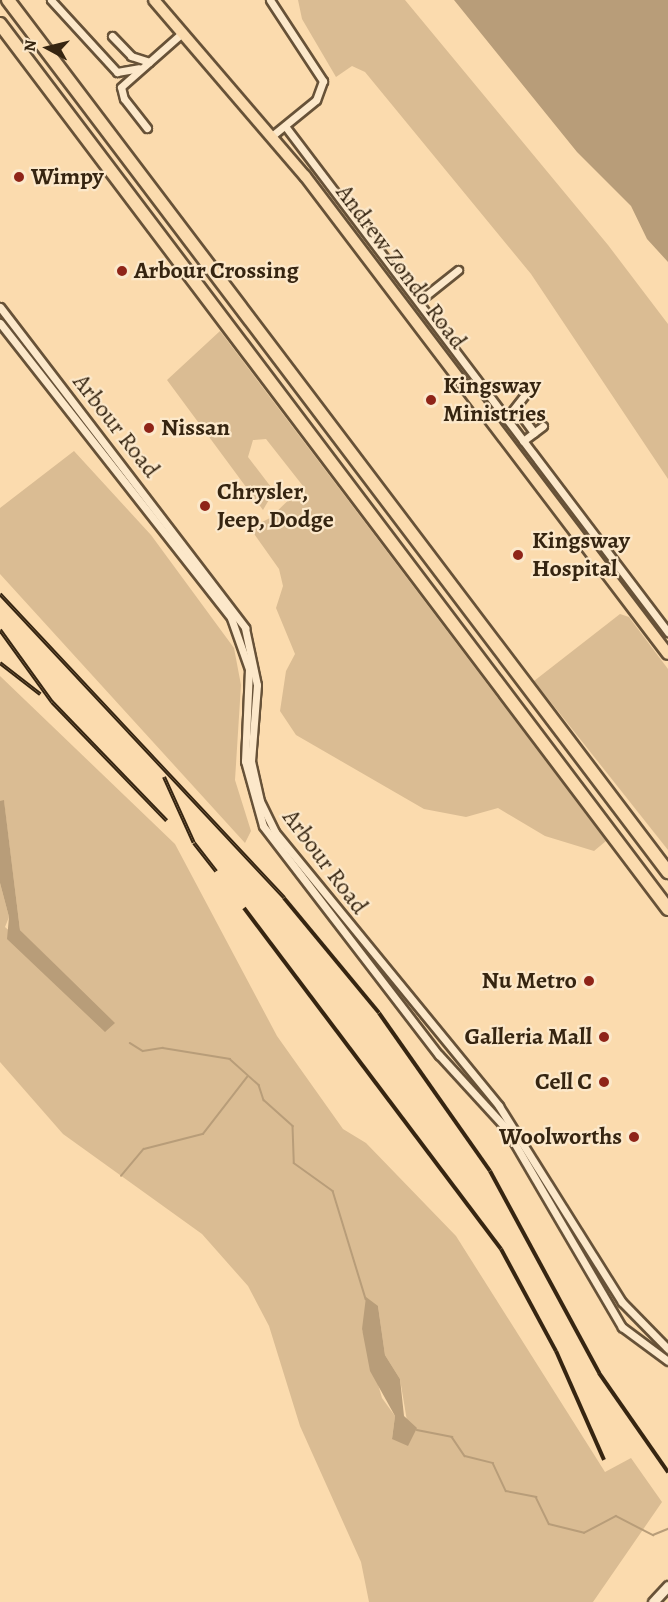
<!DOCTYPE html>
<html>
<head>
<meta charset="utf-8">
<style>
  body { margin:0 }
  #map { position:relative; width:668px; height:1602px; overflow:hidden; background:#fbdbae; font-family:Alegreya,serif }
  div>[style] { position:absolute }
  .green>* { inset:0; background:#dabc93 }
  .water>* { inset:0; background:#b89d79 }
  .stream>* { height:1.5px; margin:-0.75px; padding:0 0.75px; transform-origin:0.75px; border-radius:0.75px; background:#b89d79 }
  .roads { filter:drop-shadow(2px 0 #675238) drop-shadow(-2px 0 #675238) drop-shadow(0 2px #675238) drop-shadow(0 -2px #675238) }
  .minor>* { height:7px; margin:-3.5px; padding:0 3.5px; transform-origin:3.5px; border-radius:3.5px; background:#fce8ca }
  .secondary>* { height:9px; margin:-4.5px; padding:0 4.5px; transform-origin:4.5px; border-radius:4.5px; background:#fce8ca }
  .primary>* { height:10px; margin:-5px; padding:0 5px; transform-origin:5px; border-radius:5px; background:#fbdbae }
  .motorway>* { height:12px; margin:-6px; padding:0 6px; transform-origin:6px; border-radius:6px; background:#fbdbae }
  .rail>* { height:4px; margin-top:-2px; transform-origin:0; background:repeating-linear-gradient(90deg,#fce8ca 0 4.5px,#362511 0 9px); box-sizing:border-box; border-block:2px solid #362511 }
  .dots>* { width:16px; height:16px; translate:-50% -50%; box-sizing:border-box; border:3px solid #fce8ca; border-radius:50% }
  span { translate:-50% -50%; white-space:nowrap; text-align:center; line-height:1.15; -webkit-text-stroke:4.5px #fce8ca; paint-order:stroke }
  .poi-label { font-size:24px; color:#362511; font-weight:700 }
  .left { translate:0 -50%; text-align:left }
  .right { translate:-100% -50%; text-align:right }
  .street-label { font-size:24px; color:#362511 }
  .north { position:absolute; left:18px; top:18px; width:60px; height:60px; -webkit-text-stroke:4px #fce8ca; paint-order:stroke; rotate:277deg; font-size:16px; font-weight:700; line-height:24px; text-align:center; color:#362511 }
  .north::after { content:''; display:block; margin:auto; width:21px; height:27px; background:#362511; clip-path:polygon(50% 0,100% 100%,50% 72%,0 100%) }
</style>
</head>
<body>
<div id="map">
  <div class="green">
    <i style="clip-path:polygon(298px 0,405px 0,608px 245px,668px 324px,668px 479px,531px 274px,365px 72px,352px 66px,336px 77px,302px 19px)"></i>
    <i style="clip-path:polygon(220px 331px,606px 841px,594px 851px,545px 836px,498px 808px,466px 817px,424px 809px,296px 735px,280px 711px,286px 671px,295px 654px,276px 608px,283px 586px,279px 569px,250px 528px,270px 518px,303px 486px,266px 439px,253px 440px,248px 457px,274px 491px,263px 510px,167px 380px)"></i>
    <i style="clip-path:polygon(74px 451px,151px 535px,234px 648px,241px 685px,235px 780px,251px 831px,245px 843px,0 574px,0 508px)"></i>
    <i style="clip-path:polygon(620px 614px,629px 617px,668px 669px,668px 850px,534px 681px)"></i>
    <i style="clip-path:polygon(evenodd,0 676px,175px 844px,277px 1036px,343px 1129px,366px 1143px,456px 1236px,605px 1472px,631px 1458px,662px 1502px,593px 1602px,369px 1602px,361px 1562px,300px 1426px,269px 1326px,248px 1286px,202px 1234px,63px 1134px,0 1062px,0 883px,9px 917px,5px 927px,114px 1024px,20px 930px,4px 801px,0 801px,0 676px,378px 1306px,385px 1355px,400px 1379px,407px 1421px,392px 1439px,395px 1416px,382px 1398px,362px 1329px,378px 1306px)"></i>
  </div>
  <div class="water">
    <i style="clip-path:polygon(454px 0,668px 0,668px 262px,647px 239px,631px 206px,577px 152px)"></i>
    <i style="clip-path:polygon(4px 800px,20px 930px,115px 1023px,105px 1032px,7px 939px,9px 917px,0 883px,0 801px)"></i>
    <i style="clip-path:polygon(366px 1297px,378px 1306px,385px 1355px,400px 1379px,404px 1416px,417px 1428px,408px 1446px,392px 1439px,395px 1416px,370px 1371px,362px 1329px)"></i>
  </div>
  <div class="stream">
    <i style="left:130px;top:1043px;width:15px;rotate:32deg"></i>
    <i style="left:143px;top:1051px;width:20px;rotate:-9deg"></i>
    <i style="left:163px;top:1048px;width:68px;rotate:9.3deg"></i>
    <i style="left:230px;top:1059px;width:39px;rotate:42deg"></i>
    <i style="left:259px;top:1085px;width:16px;rotate:72deg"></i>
    <i style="left:264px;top:1100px;width:39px;rotate:42deg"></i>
    <i style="left:293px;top:1126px;width:37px;rotate:88deg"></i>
    <i style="left:294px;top:1163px;width:48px;rotate:35.7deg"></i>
    <i style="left:333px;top:1191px;width:113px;rotate:73deg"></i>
    <i style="left:121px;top:1176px;width:35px;rotate:-50deg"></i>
    <i style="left:144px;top:1149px;width:61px;rotate:-14.3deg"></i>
    <i style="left:203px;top:1134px;width:72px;rotate:-52.3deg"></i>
    <i style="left:417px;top:1430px;width:36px;rotate:11deg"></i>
    <i style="left:452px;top:1437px;width:23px;rotate:56deg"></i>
    <i style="left:465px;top:1456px;width:29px;rotate:14deg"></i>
    <i style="left:493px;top:1463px;width:31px;rotate:65deg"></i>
    <i style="left:506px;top:1491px;width:31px;rotate:11deg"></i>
    <i style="left:536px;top:1497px;width:30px;rotate:64deg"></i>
    <i style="left:549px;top:1524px;width:36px;rotate:14deg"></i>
    <i style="left:584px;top:1533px;width:36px;rotate:-28deg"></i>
    <i style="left:616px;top:1516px;width:42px;rotate:27.2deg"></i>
    <i style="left:653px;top:1535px;width:16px;rotate:-22deg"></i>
  </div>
  <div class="roads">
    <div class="minor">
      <i style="left:51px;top:0;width:98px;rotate:47.5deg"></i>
      <i style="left:117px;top:72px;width:22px;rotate:-10deg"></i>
      <i style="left:270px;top:0;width:97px;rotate:56.8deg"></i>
      <i style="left:323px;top:81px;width:20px;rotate:110deg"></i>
      <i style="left:316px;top:100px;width:55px;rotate:140.9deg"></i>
      <i style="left:112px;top:36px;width:28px;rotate:46deg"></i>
      <i style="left:131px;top:56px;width:19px;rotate:18deg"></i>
      <i style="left:285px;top:126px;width:635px;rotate:52.88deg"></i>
      <i style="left:147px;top:128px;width:37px;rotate:-128deg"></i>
      <i style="left:124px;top:99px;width:12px;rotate:-104deg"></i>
      <i style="left:121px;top:87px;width:81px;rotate:-41.5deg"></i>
      <i style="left:419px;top:301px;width:50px;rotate:-38.5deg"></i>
      <i style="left:0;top:307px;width:404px;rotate:52.6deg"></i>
      <i style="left:245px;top:628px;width:58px;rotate:78.1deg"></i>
      <i style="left:257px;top:685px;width:76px;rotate:94.5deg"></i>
      <i style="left:251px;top:761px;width:41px;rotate:77.3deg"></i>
      <i style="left:260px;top:801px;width:34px;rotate:64deg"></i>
      <i style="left:275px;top:832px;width:354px;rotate:50.7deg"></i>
      <i style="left:499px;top:1106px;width:231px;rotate:57.9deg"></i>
      <i style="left:622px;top:1302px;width:66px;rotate:45.6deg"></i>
      <i style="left:0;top:323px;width:375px;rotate:51.9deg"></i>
      <i style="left:231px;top:618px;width:54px;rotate:70.6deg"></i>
      <i style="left:249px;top:669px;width:92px;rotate:92.5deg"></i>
      <i style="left:245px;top:761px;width:67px;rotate:74.5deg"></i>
      <i style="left:263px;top:826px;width:289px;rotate:52.5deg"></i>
      <i style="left:439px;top:1055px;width:98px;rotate:47.5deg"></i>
      <i style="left:505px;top:1127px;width:232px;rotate:59.7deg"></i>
      <i style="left:622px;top:1327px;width:57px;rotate:36.5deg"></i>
      <i style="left:506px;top:419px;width:34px;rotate:-52deg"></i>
      <i style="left:524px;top:419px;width:17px;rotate:54deg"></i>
      <i style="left:523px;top:441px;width:25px;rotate:-37deg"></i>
    </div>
    <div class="secondary">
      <i style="left:653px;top:1602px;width:22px;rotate:-47deg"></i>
    </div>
    <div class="primary">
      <i style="left:154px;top:0;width:232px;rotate:49.4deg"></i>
      <i style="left:305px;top:176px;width:600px;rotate:52.79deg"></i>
    </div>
    <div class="motorway">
      <i style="left:8px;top:0;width:1094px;rotate:52.88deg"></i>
      <i style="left:0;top:24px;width:1109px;rotate:52.95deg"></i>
    </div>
  </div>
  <div class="rail">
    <i style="left:0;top:594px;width:416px;rotate:46.9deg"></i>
    <i style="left:284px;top:898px;width:149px;rotate:50.4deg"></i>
    <i style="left:379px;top:1013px;width:193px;rotate:54.9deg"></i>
    <i style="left:490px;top:1171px;width:230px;rotate:61.6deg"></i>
    <i style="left:599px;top:1373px;width:121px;rotate:55.1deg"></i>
    <i style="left:0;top:630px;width:89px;rotate:54.2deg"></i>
    <i style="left:52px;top:702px;width:165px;rotate:46deg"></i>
    <i style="left:0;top:663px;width:51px;rotate:37.8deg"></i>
    <i style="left:164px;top:777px;width:72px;rotate:65.6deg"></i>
    <i style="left:194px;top:843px;width:36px;rotate:52deg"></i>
    <i style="left:244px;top:908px;width:427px;rotate:53deg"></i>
    <i style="left:501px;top:1249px;width:116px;rotate:61.7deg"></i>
    <i style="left:556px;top:1351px;width:119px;rotate:66.2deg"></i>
  </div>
  <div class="dots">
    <i style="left:19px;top:177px;background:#8f2418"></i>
    <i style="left:122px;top:271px;background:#8f2418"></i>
    <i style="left:431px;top:400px;background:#8f2418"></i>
    <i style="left:149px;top:428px;background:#8f2418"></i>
    <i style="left:205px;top:506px;background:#8f2418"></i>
    <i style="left:518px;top:555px;background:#8f2418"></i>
    <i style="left:589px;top:981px;background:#8f2418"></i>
    <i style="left:604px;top:1037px;background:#8f2418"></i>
    <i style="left:604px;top:1082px;background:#8f2418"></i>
    <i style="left:634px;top:1137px;background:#8f2418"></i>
  </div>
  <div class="poi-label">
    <span class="left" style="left:31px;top:177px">Wimpy</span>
    <span class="left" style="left:134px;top:271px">Arbour Crossing</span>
    <span class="left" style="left:443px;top:400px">Kingsway<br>Ministries</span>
    <span class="left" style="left:161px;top:428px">Nissan</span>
    <span class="left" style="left:217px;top:506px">Chrysler,<br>Jeep, Dodge</span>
    <span class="left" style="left:532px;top:555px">Kingsway<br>Hospital</span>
    <span class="right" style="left:577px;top:981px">Nu Metro</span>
    <span class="right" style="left:592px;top:1037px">Galleria Mall</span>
    <span class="right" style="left:592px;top:1082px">Cell C</span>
    <span class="right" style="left:622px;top:1137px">Woolworths</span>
  </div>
  <div class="street-label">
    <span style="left:401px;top:267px;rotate:53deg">Andrew Zondo Road</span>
    <span style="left:116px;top:426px;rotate:52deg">Arbour Road</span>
    <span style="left:325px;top:862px;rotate:53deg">Arbour Road</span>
  </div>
  <div class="north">N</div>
</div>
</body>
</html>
